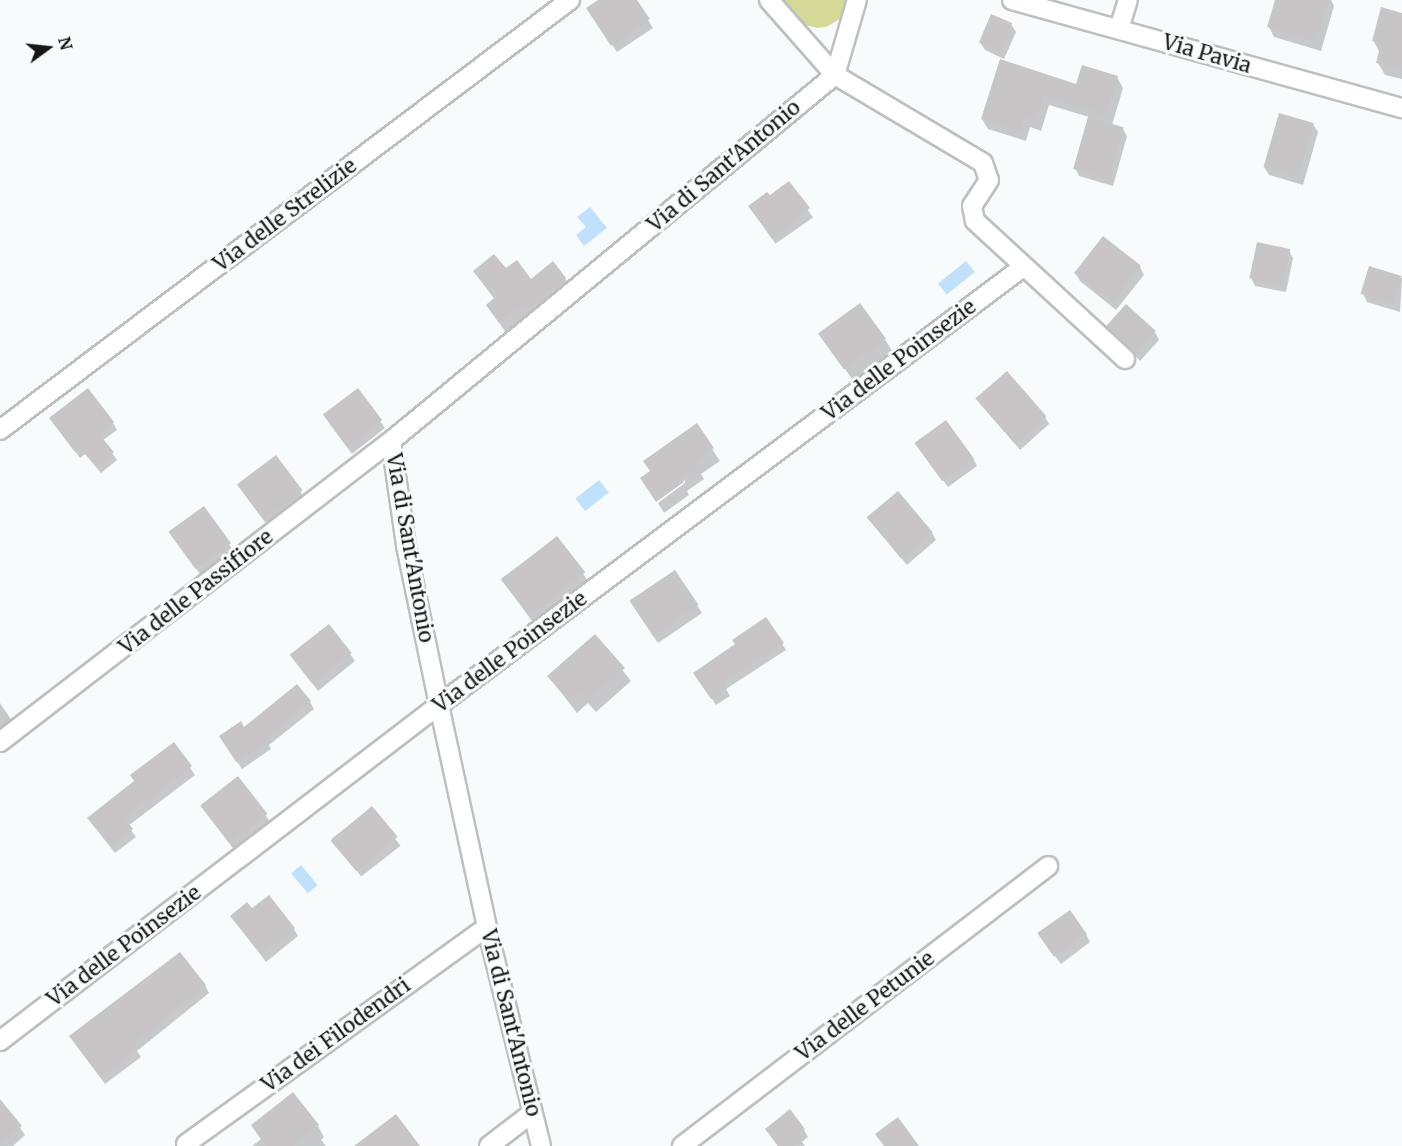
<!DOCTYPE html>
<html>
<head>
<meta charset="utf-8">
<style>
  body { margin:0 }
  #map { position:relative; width:1402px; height:1146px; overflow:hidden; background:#f8fbfc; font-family:Merriweather,serif }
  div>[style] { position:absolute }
  .green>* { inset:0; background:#d4d997 }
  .water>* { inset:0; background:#c1e0fb; transform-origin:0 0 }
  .shadow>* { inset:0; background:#0003; transform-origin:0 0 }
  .building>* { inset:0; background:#c8c5c6; transform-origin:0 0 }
  .roads { filter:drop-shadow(2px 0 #bdbfc1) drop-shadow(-2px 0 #bdbfc1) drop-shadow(0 2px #bdbfc1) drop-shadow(0 -2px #bdbfc1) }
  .minor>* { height:18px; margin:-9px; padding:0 9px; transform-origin:9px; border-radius:9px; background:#fff }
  span { translate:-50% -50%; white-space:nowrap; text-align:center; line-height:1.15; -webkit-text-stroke:6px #f8fbfc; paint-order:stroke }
  .street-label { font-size:21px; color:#161617 }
  .north { position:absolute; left:18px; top:18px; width:60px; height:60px; -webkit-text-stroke:4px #f8fbfc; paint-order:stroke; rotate:75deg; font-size:16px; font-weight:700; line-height:24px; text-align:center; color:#161617 }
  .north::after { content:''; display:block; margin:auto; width:21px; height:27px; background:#161617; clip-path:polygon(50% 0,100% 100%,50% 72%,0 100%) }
</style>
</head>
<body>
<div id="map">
  <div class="green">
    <i style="clip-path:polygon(776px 0,849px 0,840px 19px,826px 27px,817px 28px,798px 23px)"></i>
  </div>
  <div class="water">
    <i style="clip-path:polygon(590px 207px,607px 228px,584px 246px,576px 235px,586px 227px,577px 217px)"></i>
    <i style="left:966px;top:261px;width:14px;height:36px;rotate:51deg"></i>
    <i style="left:599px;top:480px;width:16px;height:30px;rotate:52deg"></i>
    <i style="left:301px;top:865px;width:26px;height:13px;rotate:50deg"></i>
  </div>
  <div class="shadow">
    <i style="clip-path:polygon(601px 0,635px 0,653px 28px,617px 52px,593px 16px)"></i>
    <i style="clip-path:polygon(1277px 0,1331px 0,1334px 6px,1321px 51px,1274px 37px,1269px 27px)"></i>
    <i style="clip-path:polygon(1402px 15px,1402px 79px,1385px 75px,1378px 63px,1380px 53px,1373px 40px)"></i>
    <i style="clip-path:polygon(992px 16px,1011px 24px,1016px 32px,1004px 59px,985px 50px,980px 42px)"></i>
    <i style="clip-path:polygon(1001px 61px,1077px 86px,1117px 77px,1123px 88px,1112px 125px,1123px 129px,1127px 136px,1113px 186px,1079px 176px,1075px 168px,1089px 117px,1049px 105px,1041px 131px,1030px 127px,1026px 141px,988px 129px,982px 119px)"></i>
    <i style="clip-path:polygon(1313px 124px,1318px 132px,1303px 185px,1269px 175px,1264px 167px)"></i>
    <i style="left:789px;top:183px;width:42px;height:46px;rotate:55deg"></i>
    <i style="clip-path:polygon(1289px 251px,1293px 258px,1286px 292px,1255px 286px,1251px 278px)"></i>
    <i style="clip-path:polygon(1140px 267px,1144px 275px,1116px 310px,1080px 281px,1075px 273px)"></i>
    <i style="clip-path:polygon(1370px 268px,1402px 278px,1400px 312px,1367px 302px,1363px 294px)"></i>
    <i style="clip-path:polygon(475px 271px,505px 271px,531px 281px,565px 278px,571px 289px,537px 321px,531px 314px,506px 333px,488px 306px,495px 300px)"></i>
    <i style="clip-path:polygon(1108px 327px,1155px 332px,1159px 340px,1140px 361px)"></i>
    <i style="clip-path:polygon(820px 335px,885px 339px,892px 351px,853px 380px)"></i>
    <i style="clip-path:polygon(358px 390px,385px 428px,352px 454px,329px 423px)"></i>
    <i style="clip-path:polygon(978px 399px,1045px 417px,1049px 424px,1020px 450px)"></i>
    <i style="clip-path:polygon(113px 423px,117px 430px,103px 440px,117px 460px,101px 473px,85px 454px,80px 458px,55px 425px)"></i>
    <i style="clip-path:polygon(696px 425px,720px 461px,701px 474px,704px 479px,687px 491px,689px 495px,664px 513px,658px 503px,685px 483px,685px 480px,656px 500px,651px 472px)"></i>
    <i style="clip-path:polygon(921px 451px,973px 458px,977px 466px,948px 487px)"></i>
    <i style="clip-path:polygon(300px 491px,305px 498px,268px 526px,243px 492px)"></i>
    <i style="clip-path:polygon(869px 518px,932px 533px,936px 540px,907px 565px)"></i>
    <i style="left:557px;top:538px;width:58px;height:69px;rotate:54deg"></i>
    <i style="clip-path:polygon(175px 539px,229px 544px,234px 552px,201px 575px)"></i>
    <i style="clip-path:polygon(697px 605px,702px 613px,658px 643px,635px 609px)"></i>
    <i style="clip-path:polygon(766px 619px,786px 650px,726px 689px,730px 696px,716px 705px,699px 680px)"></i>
    <i style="clip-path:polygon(595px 636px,631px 681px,596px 712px,588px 703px,577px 713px,549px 677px)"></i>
    <i style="clip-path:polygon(350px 654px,355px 661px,318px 691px,292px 656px)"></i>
    <i style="clip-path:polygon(310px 702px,314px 709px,269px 745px,271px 749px,242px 769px,225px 744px,244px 729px)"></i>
    <i style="clip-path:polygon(0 703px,16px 727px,0 740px)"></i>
    <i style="clip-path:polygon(174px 744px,195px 775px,128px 826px,136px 837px,115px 853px,94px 826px)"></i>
    <i style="clip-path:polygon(238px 778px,271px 823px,235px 851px,207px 814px)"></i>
    <i style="left:371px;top:808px;width:48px;height:50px;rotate:52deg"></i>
    <i style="clip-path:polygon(252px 910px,294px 929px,298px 936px,266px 962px,232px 916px)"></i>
    <i style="clip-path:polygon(1086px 934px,1090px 942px,1061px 964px,1044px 942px)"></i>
    <i style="clip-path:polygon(205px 985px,209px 993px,137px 1051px,141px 1057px,105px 1084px,76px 1044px)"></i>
    <i style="clip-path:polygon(293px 1094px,318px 1126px,324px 1137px,321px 1140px,326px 1146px,252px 1146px,261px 1139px,252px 1126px)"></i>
    <i style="clip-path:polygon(8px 1111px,25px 1135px,13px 1146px,0 1146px,0 1118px)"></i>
    <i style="clip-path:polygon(767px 1129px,804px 1130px,808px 1137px,802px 1142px,805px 1146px,778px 1146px)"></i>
  </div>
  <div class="building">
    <i style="clip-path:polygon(598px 0,637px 0,650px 19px,611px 46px,586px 8px)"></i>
    <i style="clip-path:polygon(1275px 0,1328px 0,1315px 42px,1267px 27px)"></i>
    <i style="clip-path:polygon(1381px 7px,1402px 13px,1402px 70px,1376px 63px,1381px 43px,1372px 41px)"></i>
    <i style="left:991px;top:14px;width:23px;height:31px;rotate:23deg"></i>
    <i style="clip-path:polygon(1000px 59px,1076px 84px,1082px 65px,1118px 76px,1106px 115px,1043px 95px,1035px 121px,1024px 117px,1020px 131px,981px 119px)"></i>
    <i style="left:1279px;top:113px;width:36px;height:56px;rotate:16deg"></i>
    <i style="left:1088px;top:117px;width:37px;height:54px;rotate:16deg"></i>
    <i style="clip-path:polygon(789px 181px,810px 208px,772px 238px,748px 206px,767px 192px,770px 195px)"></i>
    <i style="left:1103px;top:236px;width:48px;height:47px;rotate:38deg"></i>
    <i style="left:1257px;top:242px;width:34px;height:37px;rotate:12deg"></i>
    <i style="clip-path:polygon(494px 254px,506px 268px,517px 260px,531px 279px,553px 261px,566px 278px,544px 295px,547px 298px,530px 312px,524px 304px,499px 323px,486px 305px,494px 298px,473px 271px)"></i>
    <i style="left:1369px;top:266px;width:34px;height:29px;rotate:17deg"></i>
    <i style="left:860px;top:303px;width:44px;height:52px;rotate:54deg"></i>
    <i style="left:1126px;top:304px;width:40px;height:30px;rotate:42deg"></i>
    <i style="left:1007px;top:371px;width:60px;height:42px;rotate:49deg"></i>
    <i style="clip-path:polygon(88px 388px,114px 422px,99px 434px,114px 452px,97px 467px,80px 448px,75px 452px,49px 418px)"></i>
    <i style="left:358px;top:388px;width:40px;height:44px;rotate:53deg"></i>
    <i style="left:946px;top:420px;width:47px;height:39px;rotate:54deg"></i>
    <i style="clip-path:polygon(697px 423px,714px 448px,695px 462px,698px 467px,681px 479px,684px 482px,656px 502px,640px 478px,650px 471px,643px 461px)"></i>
    <i style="left:276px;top:455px;width:44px;height:49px;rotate:53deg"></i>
    <i style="left:898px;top:491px;width:54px;height:41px;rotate:50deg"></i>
    <i style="left:204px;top:506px;width:46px;height:44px;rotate:54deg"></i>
    <i style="left:557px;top:536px;width:46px;height:71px;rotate:52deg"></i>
    <i style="left:675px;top:570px;width:42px;height:55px;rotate:56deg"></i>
    <i style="clip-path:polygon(766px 617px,784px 643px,723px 682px,727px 689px,711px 699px,693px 673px,735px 644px,732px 640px)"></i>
    <i style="left:329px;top:624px;width:37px;height:50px;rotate:52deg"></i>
    <i style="clip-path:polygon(595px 634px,625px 668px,588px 701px,581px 692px,570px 702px,547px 676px)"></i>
    <i style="clip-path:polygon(297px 684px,311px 701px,266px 737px,268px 740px,236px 762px,219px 736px,241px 721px,244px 727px)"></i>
    <i style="clip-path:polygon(174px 742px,192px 766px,124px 818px,133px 829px,110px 846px,87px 818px,134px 781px,130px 775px)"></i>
    <i style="left:238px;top:776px;width:48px;height:48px;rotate:52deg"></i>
    <i style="left:372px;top:806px;width:40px;height:54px;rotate:50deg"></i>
    <i style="clip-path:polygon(269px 895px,295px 928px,261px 955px,230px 916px,247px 902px,252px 908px)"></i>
    <i style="left:1070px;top:910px;width:29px;height:40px;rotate:55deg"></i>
    <i style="clip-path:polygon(180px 952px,206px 985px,134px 1043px,138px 1048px,100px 1077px,69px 1036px)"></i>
    <i style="clip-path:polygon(293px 1092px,319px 1125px,293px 1146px,266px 1146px,251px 1125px)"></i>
    <i style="clip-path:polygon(0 1099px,22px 1126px,0 1144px)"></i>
    <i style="clip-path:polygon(790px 1109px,805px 1129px,798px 1134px,802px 1138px,792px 1146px,778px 1146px,765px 1129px)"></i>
    <i style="clip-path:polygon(396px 1114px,420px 1146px,354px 1146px)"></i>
    <i style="clip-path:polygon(898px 1117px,919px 1146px,884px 1146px,875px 1134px)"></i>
  </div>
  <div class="roads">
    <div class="minor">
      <i style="left:769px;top:0;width:100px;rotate:48.7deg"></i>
      <i style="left:835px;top:75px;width:172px;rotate:30.7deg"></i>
      <i style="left:983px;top:163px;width:18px;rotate:71deg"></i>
      <i style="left:989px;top:180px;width:31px;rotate:123deg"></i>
      <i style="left:972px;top:206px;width:15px;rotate:79deg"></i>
      <i style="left:975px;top:221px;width:204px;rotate:42.6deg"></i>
      <i style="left:1012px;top:0;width:405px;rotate:15.5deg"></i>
      <i style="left:1119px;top:29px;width:30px;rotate:-73deg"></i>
      <i style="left:835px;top:75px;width:78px;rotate:-73.7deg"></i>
      <i style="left:0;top:430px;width:714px;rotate:-37.03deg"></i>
      <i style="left:0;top:742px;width:493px;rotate:-37.6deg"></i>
      <i style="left:0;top:1041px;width:553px;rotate:-37.43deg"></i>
      <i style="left:439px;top:705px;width:730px;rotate:-36.87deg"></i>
      <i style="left:186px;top:1144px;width:371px;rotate:-35.8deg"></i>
      <i style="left:489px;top:1146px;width:54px;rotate:-37.5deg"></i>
      <i style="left:541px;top:1146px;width:226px;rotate:-103.9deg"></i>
      <i style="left:487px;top:927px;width:227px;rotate:-102.2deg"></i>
      <i style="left:439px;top:705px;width:163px;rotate:-101.7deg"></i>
      <i style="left:406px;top:545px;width:105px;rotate:-98.2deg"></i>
      <i style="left:391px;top:441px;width:575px;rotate:-39.5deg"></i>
      <i style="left:682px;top:1146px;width:461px;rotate:-37.4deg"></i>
    </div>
  </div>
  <div class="street-label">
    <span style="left:1207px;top:54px;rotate:16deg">Via Pavia</span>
    <span style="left:724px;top:166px;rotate:-40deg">Via di Sant'Antonio</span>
    <span style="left:285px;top:215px;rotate:-37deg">Via delle Strelizie</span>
    <span style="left:899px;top:360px;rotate:-37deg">Via delle Poinsezie</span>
    <span style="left:410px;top:548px;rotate:80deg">Via di Sant'Antonio</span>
    <span style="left:196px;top:592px;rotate:-38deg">Via delle Passifiore</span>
    <span style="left:510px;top:652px;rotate:-37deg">Via delle Poinsezie</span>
    <span style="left:124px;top:946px;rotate:-37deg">Via delle Poinsezie</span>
    <span style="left:865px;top:1006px;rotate:-37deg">Via delle Petunie</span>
    <span style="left:511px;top:1023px;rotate:76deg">Via di Sant'Antonio</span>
    <span style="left:336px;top:1035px;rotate:-36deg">Via dei Filodendri</span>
  </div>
  <div class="north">N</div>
</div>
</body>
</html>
